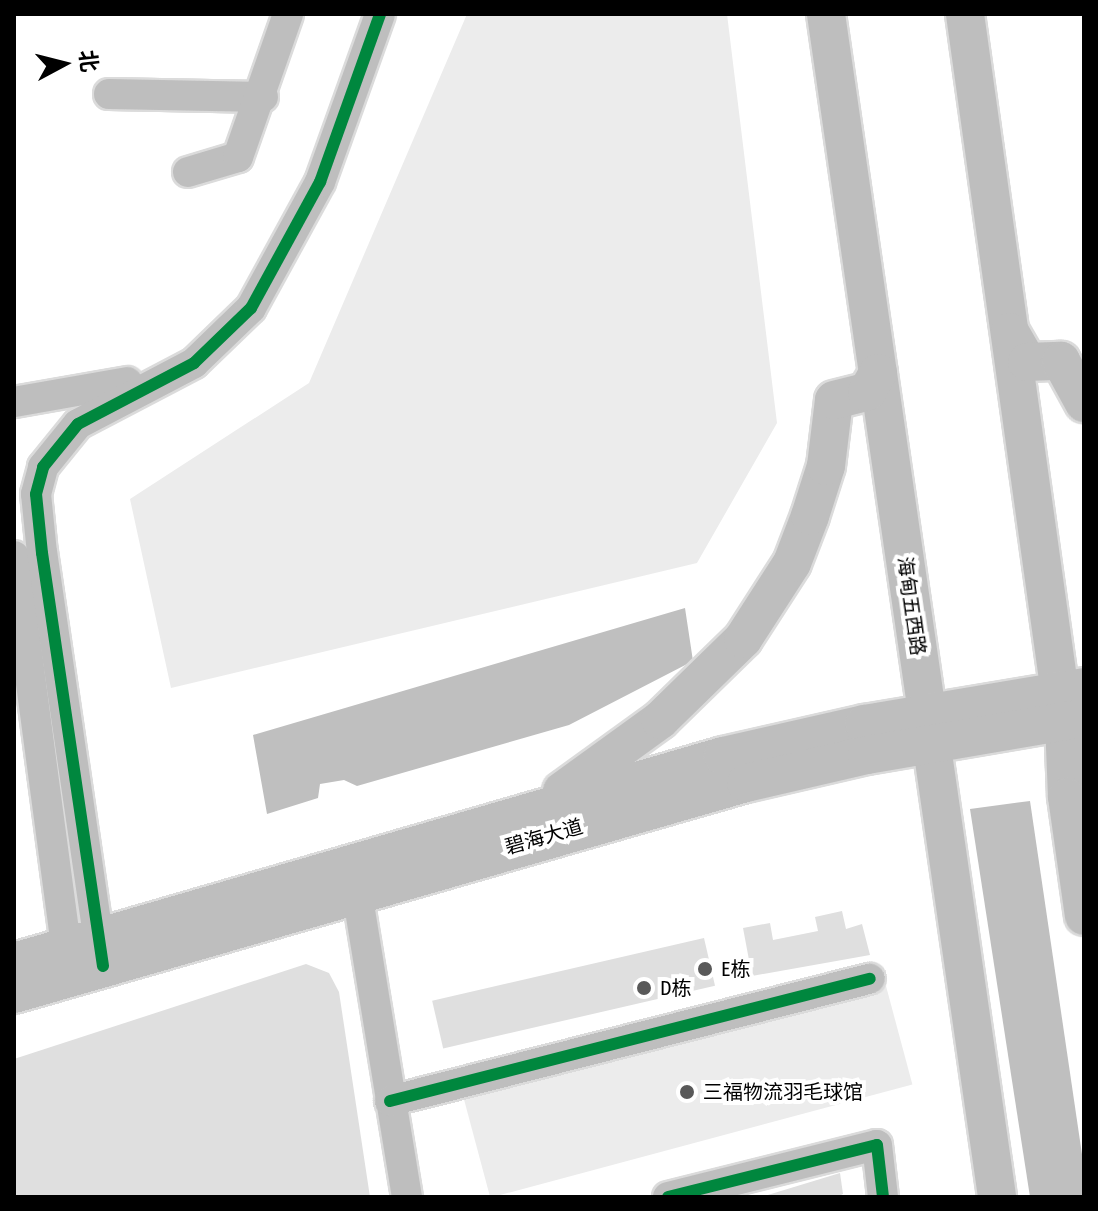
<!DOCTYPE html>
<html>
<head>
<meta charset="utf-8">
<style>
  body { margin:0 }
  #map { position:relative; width:1098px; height:1211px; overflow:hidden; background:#fff; font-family:"Fira Sans Condensed","Noto Sans SC",sans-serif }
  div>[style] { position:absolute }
  .green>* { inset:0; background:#ececec; transform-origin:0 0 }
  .water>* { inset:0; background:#bfbfbf }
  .building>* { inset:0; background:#dfdfdf; transform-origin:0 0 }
  .roads { filter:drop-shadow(2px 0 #dbdbdb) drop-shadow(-2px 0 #dbdbdb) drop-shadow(0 2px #dbdbdb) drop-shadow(0 -2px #dbdbdb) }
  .minor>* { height:30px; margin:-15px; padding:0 15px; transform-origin:15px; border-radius:15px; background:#bebebe }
  .major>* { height:38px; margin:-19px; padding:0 19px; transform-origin:19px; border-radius:19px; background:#bebebe }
  .cycleway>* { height:12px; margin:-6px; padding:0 6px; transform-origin:6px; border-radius:6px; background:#00873e }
  .dots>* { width:22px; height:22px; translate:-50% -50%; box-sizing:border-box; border:4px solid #fff; border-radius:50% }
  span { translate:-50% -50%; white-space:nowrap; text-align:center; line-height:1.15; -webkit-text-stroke:8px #fff; paint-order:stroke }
  .street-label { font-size:20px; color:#000 }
  .poi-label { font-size:20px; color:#000 }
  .left { translate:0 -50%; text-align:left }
  .frame { position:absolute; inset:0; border:16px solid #000; pointer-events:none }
  .north { position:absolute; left:24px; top:24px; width:80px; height:80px; -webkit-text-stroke:6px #fff; paint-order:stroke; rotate:83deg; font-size:22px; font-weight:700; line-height:32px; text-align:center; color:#000 }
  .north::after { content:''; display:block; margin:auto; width:28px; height:36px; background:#000; clip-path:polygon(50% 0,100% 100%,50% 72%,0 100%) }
</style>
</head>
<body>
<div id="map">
  <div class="green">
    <i style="clip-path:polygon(467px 14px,727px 14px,777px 423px,697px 563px,171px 688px,130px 499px,309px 383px)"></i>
    <i style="left:886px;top:986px;width:102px;height:437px;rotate:75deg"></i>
  </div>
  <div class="water">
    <i style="clip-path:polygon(685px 608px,693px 661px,569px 725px,357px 786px,344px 780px,320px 784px,318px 798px,267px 814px,253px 735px)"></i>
    <i style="clip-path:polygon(1030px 801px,1084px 1168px,1084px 1197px,1030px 1197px,970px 809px)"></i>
  </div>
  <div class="building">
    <i style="clip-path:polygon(842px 911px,846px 929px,862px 924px,870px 955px,752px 976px,743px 928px,770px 923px,773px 940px,818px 931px,815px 917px)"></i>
    <i style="left:704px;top:938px;width:49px;height:279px;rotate:77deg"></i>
    <i style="clip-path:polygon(306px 964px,329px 973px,339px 992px,370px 1197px,14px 1197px,14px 1059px)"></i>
    <i style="clip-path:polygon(840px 1173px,843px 1194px,837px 1197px,761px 1197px)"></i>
  </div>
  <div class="roads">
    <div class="minor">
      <i style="left:109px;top:94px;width:154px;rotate:1.1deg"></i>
      <i style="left:188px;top:172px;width:52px;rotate:-16.7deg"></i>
      <i style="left:238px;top:157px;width:151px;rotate:-70.7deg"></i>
      <i style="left:14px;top:402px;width:115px;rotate:-10deg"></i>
      <i style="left:14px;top:556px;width:414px;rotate:82.4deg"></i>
      <i style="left:357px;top:892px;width:309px;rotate:80.7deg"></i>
      <i style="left:101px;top:956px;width:407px;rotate:-98.3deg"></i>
      <i style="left:42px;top:553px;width:59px;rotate:-95.8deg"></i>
      <i style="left:36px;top:494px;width:28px;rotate:-75deg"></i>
      <i style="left:43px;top:467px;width:55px;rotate:-50.9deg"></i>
      <i style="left:78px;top:424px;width:131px;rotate:-27.7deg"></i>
      <i style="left:194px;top:363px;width:79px;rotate:-44deg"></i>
      <i style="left:251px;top:308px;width:144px;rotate:-61.3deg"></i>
      <i style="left:320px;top:182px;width:178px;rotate:-70.3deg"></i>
      <i style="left:390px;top:1101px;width:495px;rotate:-14.3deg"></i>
      <i style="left:668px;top:1197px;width:215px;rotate:-14deg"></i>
      <i style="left:877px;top:1145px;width:52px;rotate:83.4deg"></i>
    </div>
    <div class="major">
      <i style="left:826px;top:14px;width:1195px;rotate:81.77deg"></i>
      <i style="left:965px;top:14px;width:715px;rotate:82.04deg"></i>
      <i style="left:1064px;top:722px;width:75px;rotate:87.7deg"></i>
      <i style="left:1067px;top:797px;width:120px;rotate:81.9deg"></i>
      <i style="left:1010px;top:332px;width:34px;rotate:60deg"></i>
      <i style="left:1027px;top:362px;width:34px;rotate:-2deg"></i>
      <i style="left:1061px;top:361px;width:48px;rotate:61.3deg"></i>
      <i style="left:562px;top:791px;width:121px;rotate:-35.9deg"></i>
      <i style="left:660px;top:720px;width:116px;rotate:-44.3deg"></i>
      <i style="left:743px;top:639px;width:90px;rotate:-57.2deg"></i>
      <i style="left:792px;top:563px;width:50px;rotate:-69deg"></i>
      <i style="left:810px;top:516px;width:52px;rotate:-72.3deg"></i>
      <i style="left:826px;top:466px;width:66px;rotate:-83.1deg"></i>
      <i style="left:834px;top:400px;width:34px;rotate:-14deg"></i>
      <i style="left:867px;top:392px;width:22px;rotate:-60deg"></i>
      <i style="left:14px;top:962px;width:738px;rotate:-16.2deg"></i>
      <i style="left:723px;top:756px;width:145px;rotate:-12.8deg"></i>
      <i style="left:864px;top:724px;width:223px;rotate:-9.5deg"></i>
      <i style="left:14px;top:994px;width:762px;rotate:-16.08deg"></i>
      <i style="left:746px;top:783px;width:124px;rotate:-13deg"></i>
      <i style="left:867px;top:755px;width:220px;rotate:-9.7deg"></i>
    </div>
  </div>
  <div class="cycleway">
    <i style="left:103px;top:966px;width:417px;rotate:-98.4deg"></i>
    <i style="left:42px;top:553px;width:59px;rotate:-95.8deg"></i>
    <i style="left:36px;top:494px;width:28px;rotate:-75deg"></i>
    <i style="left:43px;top:467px;width:55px;rotate:-50.9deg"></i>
    <i style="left:78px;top:424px;width:131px;rotate:-27.7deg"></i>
    <i style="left:194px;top:363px;width:79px;rotate:-44deg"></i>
    <i style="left:251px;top:308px;width:144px;rotate:-61.3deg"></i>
    <i style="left:320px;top:182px;width:178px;rotate:-70.3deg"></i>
    <i style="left:390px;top:1101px;width:495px;rotate:-14.3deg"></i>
    <i style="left:668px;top:1197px;width:215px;rotate:-14deg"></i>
    <i style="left:877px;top:1145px;width:52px;rotate:83.4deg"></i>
  </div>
  <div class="dots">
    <i style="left:705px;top:969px;background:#595959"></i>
    <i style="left:644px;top:988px;background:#595959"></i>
    <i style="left:687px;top:1092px;background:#595959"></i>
  </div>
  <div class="street-label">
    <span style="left:911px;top:606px;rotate:82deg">海甸五西路</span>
    <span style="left:544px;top:837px;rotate:-16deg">碧海大道</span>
  </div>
  <div class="poi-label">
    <span class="left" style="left:721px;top:969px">E栋</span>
    <span class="left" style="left:660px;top:988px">D栋</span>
    <span class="left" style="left:703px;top:1092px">三福物流羽毛球馆</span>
  </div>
  <div class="frame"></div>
  <div class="north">北</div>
</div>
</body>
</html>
